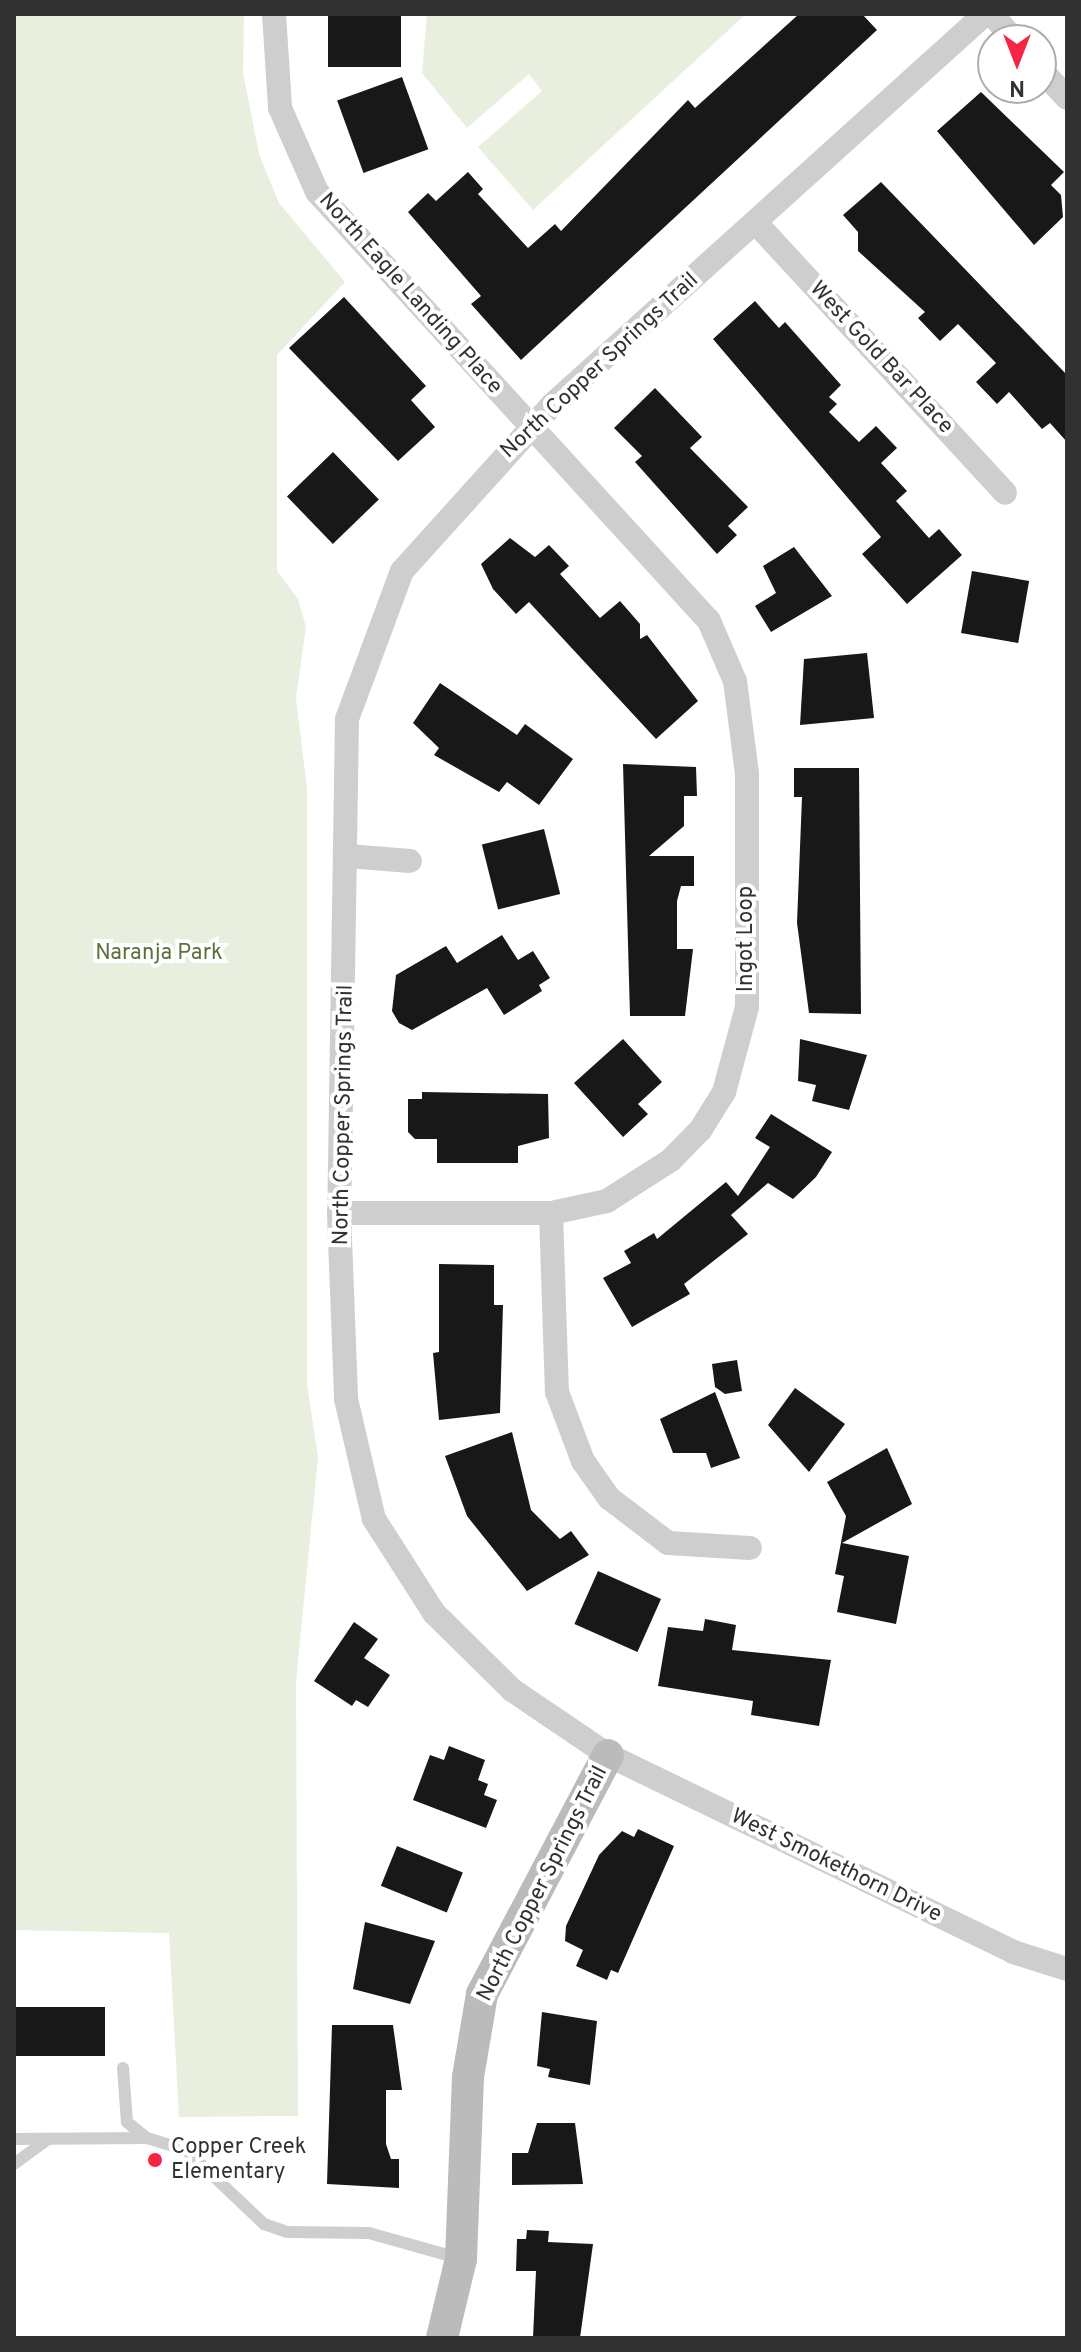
<!DOCTYPE html>
<html>
<head>
<meta charset="utf-8">
<style>
  body { margin:0 }
  #map { position:relative; width:1081px; height:2352px; overflow:hidden; background:#fff; font-family:Overpass,sans-serif }
  div>[style] { position:absolute }
  .green>* { inset:0; background:#e9efde }
  .building>* { inset:0; background:#181818; transform-origin:0 0 }
  .lane>* { height:12px; margin:-6px; padding:0 6px; transform-origin:6px; border-radius:6px; background:#cecece }
  .street>* { height:24px; margin:-12px; padding:0 12px; transform-origin:12px; border-radius:12px; background:#cecece }
  .secondary>* { height:32px; margin:-16px; padding:0 16px; transform-origin:16px; border-radius:16px; background:#bbb }
  .dots>* { width:22px; height:22px; translate:-50% -50%; box-sizing:border-box; border:4px solid #fff; border-radius:50% }
  span { translate:-50% -50%; white-space:nowrap; text-align:center; line-height:1.15; -webkit-text-stroke:8px #fff; paint-order:stroke }
  .street-label { font-size:22px; color:#313131 }
  .park-label { font-size:22px; color:#587239 }
  .poi-label { font-size:22px; color:#313131 }
  .left { translate:0 -50%; text-align:left }
  .frame { position:absolute; inset:0; border:16px solid #313131; pointer-events:none }
  .north { position:absolute; left:977px; top:24px; width:80px; height:80px; box-sizing:border-box; background:#fff; border:2px solid #adadad; border-radius:50%; rotate:180deg; font-size:22px; font-weight:700; line-height:32px; text-align:center; color:#313131 }
  .north::after { content:''; display:block; margin:auto; width:28px; height:36px; background:#f72545; clip-path:polygon(50% 0,100% 100%,50% 72%,0 100%) }
</style>
</head>
<body>
<div id="map">
  <div class="green">
    <i style="clip-path:polygon(14px 14px,244px 14px,243px 73px,259px 154px,279px 203px,345px 282px,277px 355px,277px 571px,298px 599px,306px 627px,296px 698px,307px 788px,307px 1384px,318px 1457px,296px 1682px,298px 2116px,179px 2117px,169px 1933px,14px 1930px)"></i>
    <i style="clip-path:polygon(427px 14px,746px 14px,533px 210px,478px 147px,542px 91px,529px 74px,467px 128px,422px 73px)"></i>
  </div>
  <div class="building">
    <i style="left:328px;top:14px;width:73px;height:53px"></i>
    <i style="clip-path:polygon(799px 14px,862px 14px,877px 30px,521px 360px,471px 304px,481px 296px,408px 212px,428px 193px,436px 201px,468px 172px,483px 189px,478px 194px,528px 248px,555px 224px,561px 231px,688px 100px,695px 108px)"></i>
    <i style="left:402px;top:77px;width:77px;height:69px;rotate:70deg"></i>
    <i style="clip-path:polygon(981px 92px,1064px 172px,1051px 185px,1061px 195px,1063px 217px,1034px 245px,937px 131px)"></i>
    <i style="clip-path:polygon(881px 182px,1067px 375px,1067px 442px,1050px 423px,1042px 429px,1009px 392px,997px 404px,976px 382px,996px 363px,958px 324px,940px 341px,918px 318px,925px 312px,858px 251px,858px 232px,843px 215px)"></i>
    <i style="clip-path:polygon(344px 297px,426px 386px,411px 400px,435px 427px,398px 461px,289px 348px)"></i>
    <i style="clip-path:polygon(755px 301px,779px 328px,785px 322px,841px 385px,829px 397px,837px 404px,829px 412px,859px 442px,876px 426px,897px 448px,881px 463px,907px 491px,896px 501px,929px 538px,939px 529px,962px 555px,907px 604px,862px 554px,881px 537px,713px 339px)"></i>
    <i style="clip-path:polygon(655px 388px,702px 437px,690px 448px,748px 507px,728px 526px,737px 535px,717px 554px,635px 462px,642px 456px,614px 428px)"></i>
    <i style="left:333px;top:452px;width:66px;height:64px;rotate:46deg"></i>
    <i style="clip-path:polygon(510px 538px,535px 557px,549px 545px,569px 566px,560px 574px,600px 618px,620px 601px,640px 624px,640px 639px,647px 635px,698px 701px,656px 739px,529px 602px,516px 614px,493px 589px,481px 564px)"></i>
    <i style="clip-path:polygon(794px 547px,832px 596px,771px 632px,755px 606px,776px 593px,763px 566px)"></i>
    <i style="left:972px;top:571px;width:58px;height:63px;rotate:10deg"></i>
    <i style="clip-path:polygon(867px 653px,874px 718px,800px 725px,804px 659px)"></i>
    <i style="clip-path:polygon(440px 683px,517px 735px,525px 724px,573px 759px,539px 805px,507px 782px,499px 792px,434px 755px,439px 748px,413px 723px)"></i>
    <i style="clip-path:polygon(623px 764px,696px 767px,697px 796px,684px 796px,684px 826px,649px 856px,694px 856px,694px 886px,681px 886px,677px 901px,677px 949px,693px 949px,685px 1016px,630px 1016px)"></i>
    <i style="clip-path:polygon(794px 768px,859px 768px,861px 1014px,809px 1013px,797px 923px,802px 797px,794px 797px)"></i>
    <i style="left:544px;top:829px;width:67px;height:64px;rotate:76deg"></i>
    <i style="clip-path:polygon(502px 935px,518px 960px,533px 951px,550px 978px,539px 985px,542px 991px,504px 1015px,487px 988px,412px 1030px,399px 1023px,392px 1011px,396px 975px,446px 946px,457px 963px)"></i>
    <i style="clip-path:polygon(623px 1039px,662px 1082px,638px 1104px,648px 1114px,623px 1137px,574px 1083px)"></i>
    <i style="clip-path:polygon(800px 1039px,867px 1055px,849px 1110px,812px 1101px,816px 1085px,798px 1081px)"></i>
    <i style="clip-path:polygon(422px 1092px,548px 1094px,549px 1138px,518px 1146px,518px 1163px,437px 1163px,437px 1139px,415px 1139px,408px 1132px,408px 1099px,422px 1099px)"></i>
    <i style="clip-path:polygon(771px 1114px,832px 1152px,816px 1177px,793px 1199px,768px 1183px,731px 1215px,748px 1234px,684px 1284px,690px 1294px,632px 1327px,603px 1278px,631px 1263px,624px 1251px,654px 1233px,657px 1239px,726px 1182px,738px 1196px,770px 1147px,755px 1138px)"></i>
    <i style="clip-path:polygon(439px 1264px,494px 1265px,494px 1305px,503px 1305px,500px 1413px,439px 1420px,433px 1353px,439px 1352px)"></i>
    <i style="clip-path:polygon(737px 1360px,742px 1391px,725px 1394px,715px 1387px,712px 1364px)"></i>
    <i style="clip-path:polygon(795px 1388px,845px 1424px,809px 1472px,768px 1425px)"></i>
    <i style="clip-path:polygon(715px 1392px,740px 1458px,711px 1468px,706px 1453px,673px 1453px,660px 1419px)"></i>
    <i style="clip-path:polygon(512px 1432px,531px 1510px,560px 1539px,571px 1531px,589px 1555px,527px 1591px,467px 1516px,445px 1456px)"></i>
    <i style="clip-path:polygon(887px 1448px,912px 1504px,842px 1543px,909px 1556px,896px 1624px,837px 1612px,844px 1576px,835px 1574px,846px 1516px,827px 1482px)"></i>
    <i style="left:598px;top:1571px;width:69px;height:58px;rotate:24deg"></i>
    <i style="clip-path:polygon(705px 1619px,736px 1625px,732px 1650px,831px 1660px,819px 1726px,751px 1715px,753px 1701px,658px 1686px,668px 1627px,703px 1631px)"></i>
    <i style="clip-path:polygon(354px 1622px,378px 1639px,364px 1658px,390px 1675px,368px 1707px,356px 1700px,352px 1706px,314px 1681px)"></i>
    <i style="clip-path:polygon(449px 1746px,485px 1760px,478px 1780px,488px 1784px,484px 1795px,497px 1800px,486px 1828px,413px 1800px,430px 1755px,444px 1760px)"></i>
    <i style="clip-path:polygon(638px 1829px,674px 1846px,618px 1973px,611px 1970px,607px 1980px,576px 1966px,583px 1950px,565px 1941px,566px 1926px,599px 1855px,622px 1831px,634px 1837px)"></i>
    <i style="left:397px;top:1846px;width:71px;height:43px;rotate:22deg"></i>
    <i style="clip-path:polygon(365px 1922px,435px 1941px,410px 2004px,353px 1989px)"></i>
    <i style="left:14px;top:2007px;width:91px;height:49px"></i>
    <i style="clip-path:polygon(542px 2012px,597px 2021px,590px 2085px,548px 2077px,550px 2069px,537px 2066px)"></i>
    <i style="clip-path:polygon(332px 2025px,393px 2025px,402px 2090px,386px 2090px,386px 2144px,391px 2159px,399px 2159px,399px 2188px,327px 2184px)"></i>
    <i style="clip-path:polygon(537px 2123px,575px 2123px,583px 2184px,512px 2185px,512px 2153px,528px 2153px)"></i>
    <i style="clip-path:polygon(527px 2230px,549px 2231px,548px 2242px,593px 2244px,580px 2338px,533px 2338px,536px 2271px,516px 2271px,517px 2239px,526px 2239px)"></i>
  </div>
  <div class="lane">
    <i style="left:123px;top:2068px;width:54px;rotate:85.8deg"></i>
    <i style="left:127px;top:2122px;width:26px;rotate:39deg"></i>
    <i style="left:147px;top:2138px;width:41px;rotate:17.1deg"></i>
    <i style="left:186px;top:2150px;width:108px;rotate:43.5deg"></i>
    <i style="left:264px;top:2224px;width:24px;rotate:19deg"></i>
    <i style="left:287px;top:2232px;width:82px;rotate:0.7deg"></i>
    <i style="left:369px;top:2233px;width:92px;rotate:15.7deg"></i>
    <i style="left:14px;top:2139px;width:133px;rotate:-0.4deg"></i>
    <i style="left:14px;top:2164px;width:42px;rotate:-36.3deg"></i>
  </div>
  <div class="street">
    <i style="left:274px;top:14px;width:94px;rotate:86.3deg"></i>
    <i style="left:280px;top:108px;width:92px;rotate:66.2deg"></i>
    <i style="left:317px;top:192px;width:581px;rotate:47.58deg"></i>
    <i style="left:709px;top:621px;width:65px;rotate:66.6deg"></i>
    <i style="left:735px;top:681px;width:94px;rotate:82.6deg"></i>
    <i style="left:747px;top:774px;width:233px;rotate:90deg"></i>
    <i style="left:747px;top:1007px;width:88px;rotate:105.1deg"></i>
    <i style="left:724px;top:1092px;width:44px;rotate:121.9deg"></i>
    <i style="left:701px;top:1129px;width:43px;rotate:134.1deg"></i>
    <i style="left:671px;top:1160px;width:76px;rotate:147.4deg"></i>
    <i style="left:607px;top:1201px;width:57px;rotate:167.9deg"></i>
    <i style="left:551px;top:1213px;width:212px;rotate:180deg"></i>
    <i style="left:985px;top:14px;width:583px;rotate:137.92deg"></i>
    <i style="left:552px;top:405px;width:224px;rotate:132.1deg"></i>
    <i style="left:402px;top:571px;width:158px;rotate:110.4deg"></i>
    <i style="left:347px;top:719px;width:494px;rotate:90.9deg"></i>
    <i style="left:339px;top:1213px;width:186px;rotate:87.8deg"></i>
    <i style="left:346px;top:1399px;width:123px;rotate:76.9deg"></i>
    <i style="left:374px;top:1519px;width:112px;rotate:57.4deg"></i>
    <i style="left:434px;top:1613px;width:110px;rotate:44.6deg"></i>
    <i style="left:512px;top:1690px;width:116px;rotate:34.1deg"></i>
    <i style="left:608px;top:1755px;width:450px;rotate:25.9deg"></i>
    <i style="left:1013px;top:1952px;width:57px;rotate:17.5deg"></i>
    <i style="left:992px;top:14px;width:34px;rotate:50deg"></i>
    <i style="left:1041px;top:70px;width:38px;rotate:47deg"></i>
    <i style="left:756px;top:223px;width:367px;rotate:47.3deg"></i>
    <i style="left:348px;top:856px;width:62px;rotate:4.6deg"></i>
    <i style="left:551px;top:1213px;width:179px;rotate:88.1deg"></i>
    <i style="left:557px;top:1392px;width:74px;rotate:69.4deg"></i>
    <i style="left:583px;top:1461px;width:45px;rotate:54.9deg"></i>
    <i style="left:609px;top:1498px;width:74px;rotate:37.3deg"></i>
    <i style="left:668px;top:1543px;width:82px;rotate:3.5deg"></i>
  </div>
  <div class="secondary">
    <i style="left:442px;top:2338px;width:81px;rotate:-76.5deg"></i>
    <i style="left:461px;top:2259px;width:182px;rotate:-87.8deg"></i>
    <i style="left:468px;top:2077px;width:84px;rotate:-80.4deg"></i>
    <i style="left:482px;top:1994px;width:270px;rotate:-62.2deg"></i>
  </div>
  <div class="dots">
    <i style="left:155px;top:2160px;background:#f72545"></i>
  </div>
  <div class="street-label">
    <span style="left:410px;top:294px;rotate:48deg">North Eagle Landing Place</span>
    <span style="left:881px;top:358px;rotate:47deg">West Gold Bar Place</span>
    <span style="left:600px;top:366px;rotate:-43deg">North Copper Springs Trail</span>
    <span style="left:747px;top:939px;rotate:-90deg">Ingot Loop</span>
    <span style="left:344px;top:1115px;rotate:-89deg">North Copper Springs Trail</span>
    <span style="left:836px;top:1866px;rotate:26deg">West Smokethorn Drive</span>
    <span style="left:543px;top:1884px;rotate:-63deg">North Copper Springs Trail</span>
  </div>
  <div class="park-label">
    <span style="left:159px;top:954px">Naranja Park</span>
  </div>
  <div class="poi-label">
    <span class="left" style="left:171px;top:2160px">Copper Creek<br>Elementary</span>
  </div>
  <div class="frame"></div>
  <div class="north">N</div>
</div>
</body>
</html>
